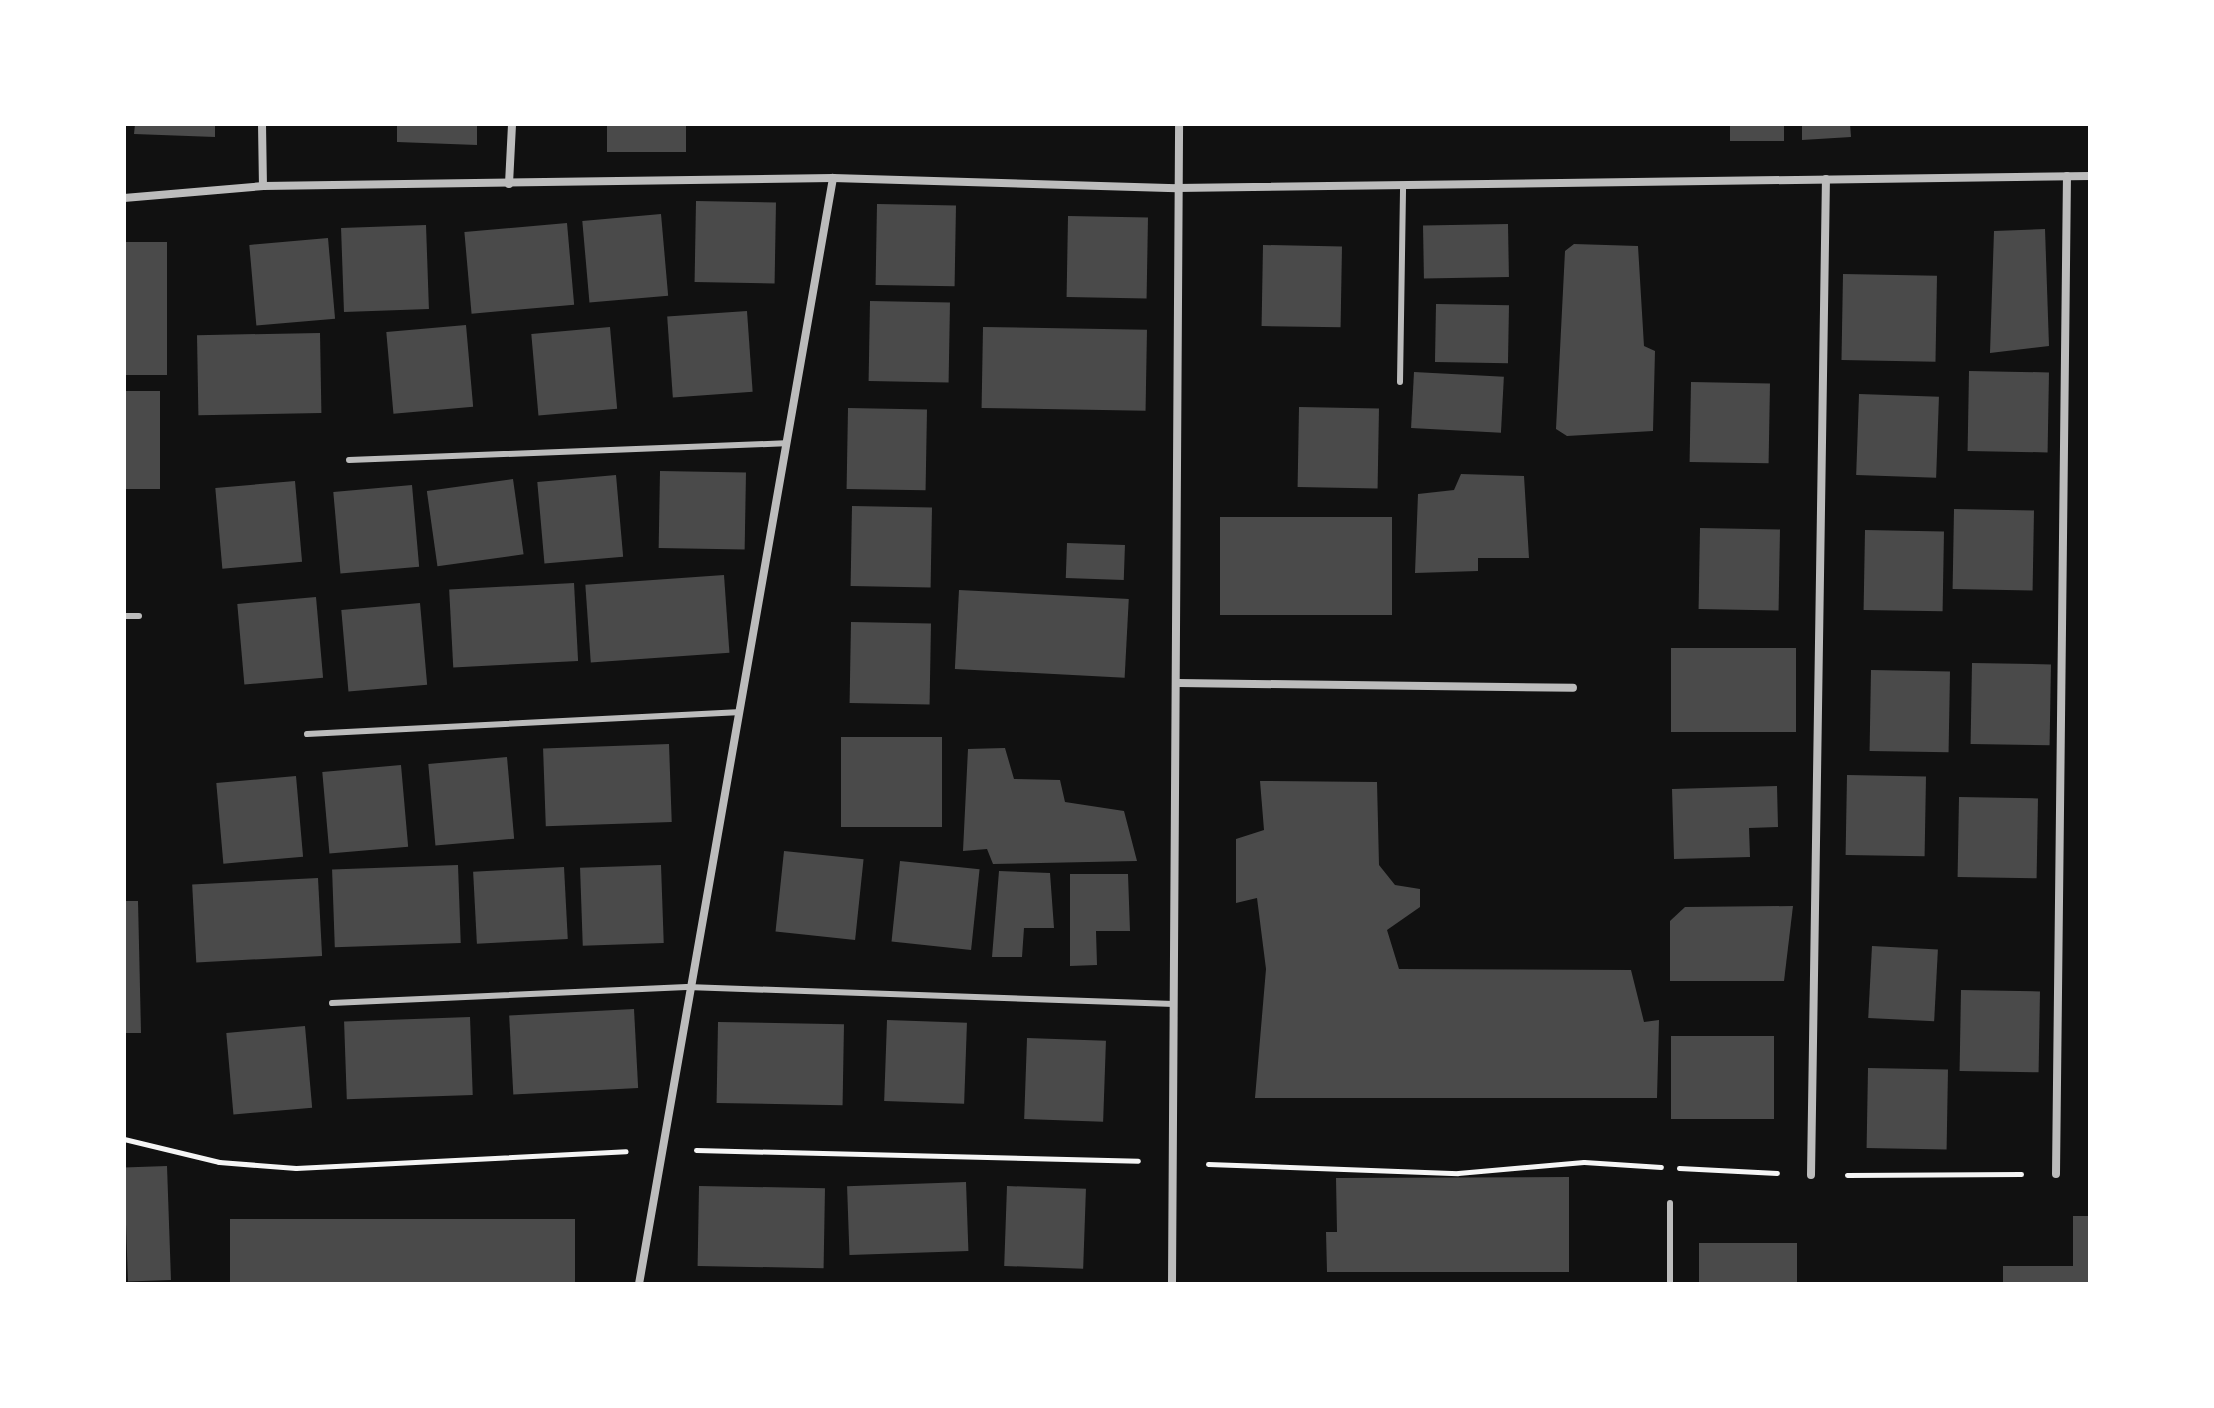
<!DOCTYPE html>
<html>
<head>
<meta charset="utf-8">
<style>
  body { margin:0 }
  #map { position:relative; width:2214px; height:1408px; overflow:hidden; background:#111; font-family:Cabin,sans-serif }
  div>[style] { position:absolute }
  .building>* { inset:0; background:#4a4a4a; transform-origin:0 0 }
  .path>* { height:5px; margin:-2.5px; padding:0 2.5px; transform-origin:2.5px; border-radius:2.5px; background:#f5f5f5 }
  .service>* { height:6px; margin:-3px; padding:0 3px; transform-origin:3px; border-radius:3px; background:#bcbcbc }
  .minor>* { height:8px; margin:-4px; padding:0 4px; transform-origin:4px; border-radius:4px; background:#bcbcbc }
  span { translate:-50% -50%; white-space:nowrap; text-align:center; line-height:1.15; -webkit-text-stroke:7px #fff; paint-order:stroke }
  .frame { position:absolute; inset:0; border:126px solid #fff; pointer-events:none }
</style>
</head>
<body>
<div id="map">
  <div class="building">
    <i style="clip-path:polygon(135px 124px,215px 124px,215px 137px,134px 134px)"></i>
    <i style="clip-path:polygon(397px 124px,477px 124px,477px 145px,397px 142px)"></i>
    <i style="left:607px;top:124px;width:79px;height:28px"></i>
    <i style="left:1730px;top:124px;width:54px;height:17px"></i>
    <i style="clip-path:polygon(1802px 124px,1850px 124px,1851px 137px,1802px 140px)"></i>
    <i style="left:696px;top:201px;width:80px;height:81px;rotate:1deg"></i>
    <i style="left:877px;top:204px;width:79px;height:81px;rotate:1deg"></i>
    <i style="left:661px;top:214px;width:82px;height:79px;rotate:85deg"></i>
    <i style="left:1068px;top:216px;width:80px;height:81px;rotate:1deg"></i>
    <i style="left:567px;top:223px;width:82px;height:103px;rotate:85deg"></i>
    <i style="left:1508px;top:224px;width:53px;height:85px;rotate:89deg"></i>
    <i style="left:426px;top:225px;width:84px;height:85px;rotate:88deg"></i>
    <i style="clip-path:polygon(2045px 229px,2049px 346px,1990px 353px,1994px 231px)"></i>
    <i style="left:328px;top:238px;width:81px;height:79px;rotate:85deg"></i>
    <i style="left:124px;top:242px;width:43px;height:133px"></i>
    <i style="clip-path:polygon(1574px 244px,1638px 246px,1644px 346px,1655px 351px,1653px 431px,1567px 436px,1556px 429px,1565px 251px)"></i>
    <i style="left:1263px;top:245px;width:79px;height:81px;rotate:1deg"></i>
    <i style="left:1843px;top:274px;width:94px;height:86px;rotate:1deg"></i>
    <i style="left:870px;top:301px;width:80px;height:80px;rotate:1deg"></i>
    <i style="left:1436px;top:304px;width:73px;height:58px;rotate:1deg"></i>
    <i style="left:747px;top:311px;width:81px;height:80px;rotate:86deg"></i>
    <i style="left:466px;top:325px;width:82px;height:80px;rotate:85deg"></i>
    <i style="left:610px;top:327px;width:82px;height:79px;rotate:85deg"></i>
    <i style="left:983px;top:327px;width:164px;height:81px;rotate:1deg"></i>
    <i style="left:320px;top:333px;width:80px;height:123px;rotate:89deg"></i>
    <i style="left:1969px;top:371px;width:80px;height:80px;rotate:1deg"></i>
    <i style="left:1414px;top:372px;width:90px;height:56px;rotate:3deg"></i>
    <i style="left:1691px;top:382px;width:79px;height:80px;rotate:1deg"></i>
    <i style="left:124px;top:391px;width:36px;height:98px"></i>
    <i style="left:1859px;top:394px;width:80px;height:81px;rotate:2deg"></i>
    <i style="left:1299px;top:407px;width:80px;height:80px;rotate:1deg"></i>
    <i style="left:848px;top:408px;width:79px;height:81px;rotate:1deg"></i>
    <i style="left:660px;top:471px;width:86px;height:77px;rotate:1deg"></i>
    <i style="clip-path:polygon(1461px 474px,1524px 476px,1529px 558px,1478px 558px,1478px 571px,1415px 573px,1418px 494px,1454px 490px)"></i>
    <i style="left:616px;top:475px;width:82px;height:79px;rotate:85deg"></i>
    <i style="left:513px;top:479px;width:76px;height:87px;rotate:82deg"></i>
    <i style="left:295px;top:481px;width:81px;height:80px;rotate:85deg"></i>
    <i style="left:412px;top:485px;width:82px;height:79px;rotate:85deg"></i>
    <i style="left:852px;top:506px;width:80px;height:80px;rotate:1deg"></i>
    <i style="left:1954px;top:509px;width:80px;height:80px;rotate:1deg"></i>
    <i style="left:1220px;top:517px;width:172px;height:98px"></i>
    <i style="left:1700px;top:528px;width:80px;height:81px;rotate:1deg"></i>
    <i style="left:1865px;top:530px;width:79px;height:80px;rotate:1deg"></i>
    <i style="left:1067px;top:543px;width:58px;height:35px;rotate:2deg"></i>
    <i style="left:724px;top:575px;width:78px;height:139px;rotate:86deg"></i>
    <i style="left:574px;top:583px;width:78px;height:125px;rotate:87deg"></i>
    <i style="left:959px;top:590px;width:170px;height:79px;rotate:3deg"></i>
    <i style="left:316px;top:597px;width:81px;height:79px;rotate:85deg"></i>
    <i style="left:420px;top:603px;width:82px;height:79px;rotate:85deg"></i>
    <i style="left:851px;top:622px;width:80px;height:81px;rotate:1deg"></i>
    <i style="left:1671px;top:648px;width:125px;height:84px"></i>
    <i style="left:1972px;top:663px;width:79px;height:81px;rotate:1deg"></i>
    <i style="left:1871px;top:670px;width:79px;height:81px;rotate:1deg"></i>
    <i style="left:841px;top:737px;width:101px;height:90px"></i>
    <i style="left:669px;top:744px;width:78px;height:126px;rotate:88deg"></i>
    <i style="clip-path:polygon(1005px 748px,1014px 779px,1060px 780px,1065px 802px,1124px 811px,1137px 861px,993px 864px,987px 849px,963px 851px,968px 749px)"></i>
    <i style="left:507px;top:757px;width:82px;height:79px;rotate:85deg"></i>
    <i style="left:401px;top:765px;width:82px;height:79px;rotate:85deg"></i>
    <i style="left:1847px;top:775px;width:79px;height:80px;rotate:1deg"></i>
    <i style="left:296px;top:776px;width:81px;height:80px;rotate:85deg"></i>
    <i style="clip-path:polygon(1260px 781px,1377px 782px,1379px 865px,1395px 885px,1420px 889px,1420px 907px,1387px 930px,1399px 969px,1631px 970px,1644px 1022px,1659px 1020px,1657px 1098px,1255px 1098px,1266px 969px,1257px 898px,1236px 903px,1236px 839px,1264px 830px)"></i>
    <i style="clip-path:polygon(1777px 786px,1778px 827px,1749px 828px,1750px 857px,1674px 859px,1672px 789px)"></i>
    <i style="left:1959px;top:797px;width:79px;height:80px;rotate:1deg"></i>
    <i style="left:784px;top:851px;width:80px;height:81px;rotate:6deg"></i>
    <i style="left:900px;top:861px;width:80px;height:81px;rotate:6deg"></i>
    <i style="left:458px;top:865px;width:78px;height:126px;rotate:88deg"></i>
    <i style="left:661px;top:865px;width:78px;height:81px;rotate:88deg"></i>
    <i style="left:564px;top:867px;width:72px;height:91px;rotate:87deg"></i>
    <i style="clip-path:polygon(999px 871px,1050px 873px,1054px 928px,1024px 928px,1022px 957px,992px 957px)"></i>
    <i style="clip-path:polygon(1070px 874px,1128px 874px,1130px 931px,1096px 931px,1097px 965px,1070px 966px)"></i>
    <i style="left:318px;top:878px;width:78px;height:126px;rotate:87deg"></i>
    <i style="clip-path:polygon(124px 901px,138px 901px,141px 1033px,124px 1033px)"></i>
    <i style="clip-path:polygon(1793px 906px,1784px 981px,1670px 981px,1670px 921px,1685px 907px)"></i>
    <i style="left:1872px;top:946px;width:66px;height:72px;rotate:3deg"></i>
    <i style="left:1961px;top:990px;width:79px;height:81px;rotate:1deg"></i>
    <i style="left:634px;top:1009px;width:79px;height:125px;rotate:87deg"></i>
    <i style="left:470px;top:1017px;width:78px;height:126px;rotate:88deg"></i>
    <i style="left:887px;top:1020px;width:80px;height:81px;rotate:2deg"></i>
    <i style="left:718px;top:1022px;width:126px;height:81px;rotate:1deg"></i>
    <i style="left:305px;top:1026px;width:82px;height:79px;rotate:85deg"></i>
    <i style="left:1671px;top:1036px;width:103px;height:83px"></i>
    <i style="left:1027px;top:1038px;width:79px;height:81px;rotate:2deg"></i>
    <i style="left:1868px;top:1068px;width:80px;height:80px;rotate:1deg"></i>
    <i style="left:167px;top:1166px;width:114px;height:43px;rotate:88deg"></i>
    <i style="clip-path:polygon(1569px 1177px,1569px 1272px,1327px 1272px,1326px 1232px,1337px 1232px,1336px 1178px)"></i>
    <i style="left:966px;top:1182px;width:69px;height:119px;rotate:88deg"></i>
    <i style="left:699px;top:1186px;width:126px;height:80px;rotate:1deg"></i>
    <i style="left:1007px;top:1186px;width:79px;height:80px;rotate:2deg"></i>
    <i style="clip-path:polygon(2073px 1216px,2090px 1216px,2090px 1284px,2003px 1284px,2003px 1266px,2073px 1266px)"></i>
    <i style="left:230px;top:1219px;width:345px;height:65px"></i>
    <i style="left:1699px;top:1243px;width:98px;height:41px"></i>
  </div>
  <div class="path">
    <i style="left:124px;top:1139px;width:98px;rotate:13.6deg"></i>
    <i style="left:219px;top:1162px;width:77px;rotate:4.5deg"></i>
    <i style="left:296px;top:1168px;width:330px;rotate:-2.9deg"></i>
    <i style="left:696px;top:1150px;width:442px;rotate:1.4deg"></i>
    <i style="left:1208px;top:1164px;width:250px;rotate:2.1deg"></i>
    <i style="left:1458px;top:1173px;width:126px;rotate:-5deg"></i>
    <i style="left:1584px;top:1162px;width:77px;rotate:3.7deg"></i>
    <i style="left:1679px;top:1168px;width:98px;rotate:2.9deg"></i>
    <i style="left:1847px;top:1175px;width:174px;rotate:-0.3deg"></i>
  </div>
  <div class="service">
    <i style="left:1400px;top:382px;width:197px;rotate:-89.1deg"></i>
    <i style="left:349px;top:460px;width:436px;rotate:-2.2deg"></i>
    <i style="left:124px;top:616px;width:15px"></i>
    <i style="left:307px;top:734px;width:430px;rotate:-2.9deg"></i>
    <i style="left:332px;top:1003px;width:355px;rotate:-2.6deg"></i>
    <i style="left:687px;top:987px;width:487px;rotate:2deg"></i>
    <i style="left:1670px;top:1203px;width:81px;rotate:90deg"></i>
  </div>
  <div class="minor">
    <i style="left:262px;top:124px;width:62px;rotate:89.1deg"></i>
    <i style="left:509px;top:184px;width:60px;rotate:-87.1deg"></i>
    <i style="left:124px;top:198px;width:140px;rotate:-4.9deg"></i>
    <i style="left:263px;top:186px;width:570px;rotate:-0.8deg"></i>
    <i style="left:833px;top:178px;width:344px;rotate:1.7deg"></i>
    <i style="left:1177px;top:188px;width:913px;rotate:-0.75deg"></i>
    <i style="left:1178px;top:683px;width:395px;rotate:0.7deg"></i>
    <i style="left:2056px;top:1174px;width:998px;rotate:-89.37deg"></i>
    <i style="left:1811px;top:1175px;width:996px;rotate:-89.14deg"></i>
    <i style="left:639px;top:1284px;width:1123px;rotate:-80.05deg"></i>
    <i style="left:1172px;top:1284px;width:1160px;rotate:-89.65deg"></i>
  </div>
  <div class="frame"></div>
</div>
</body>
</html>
